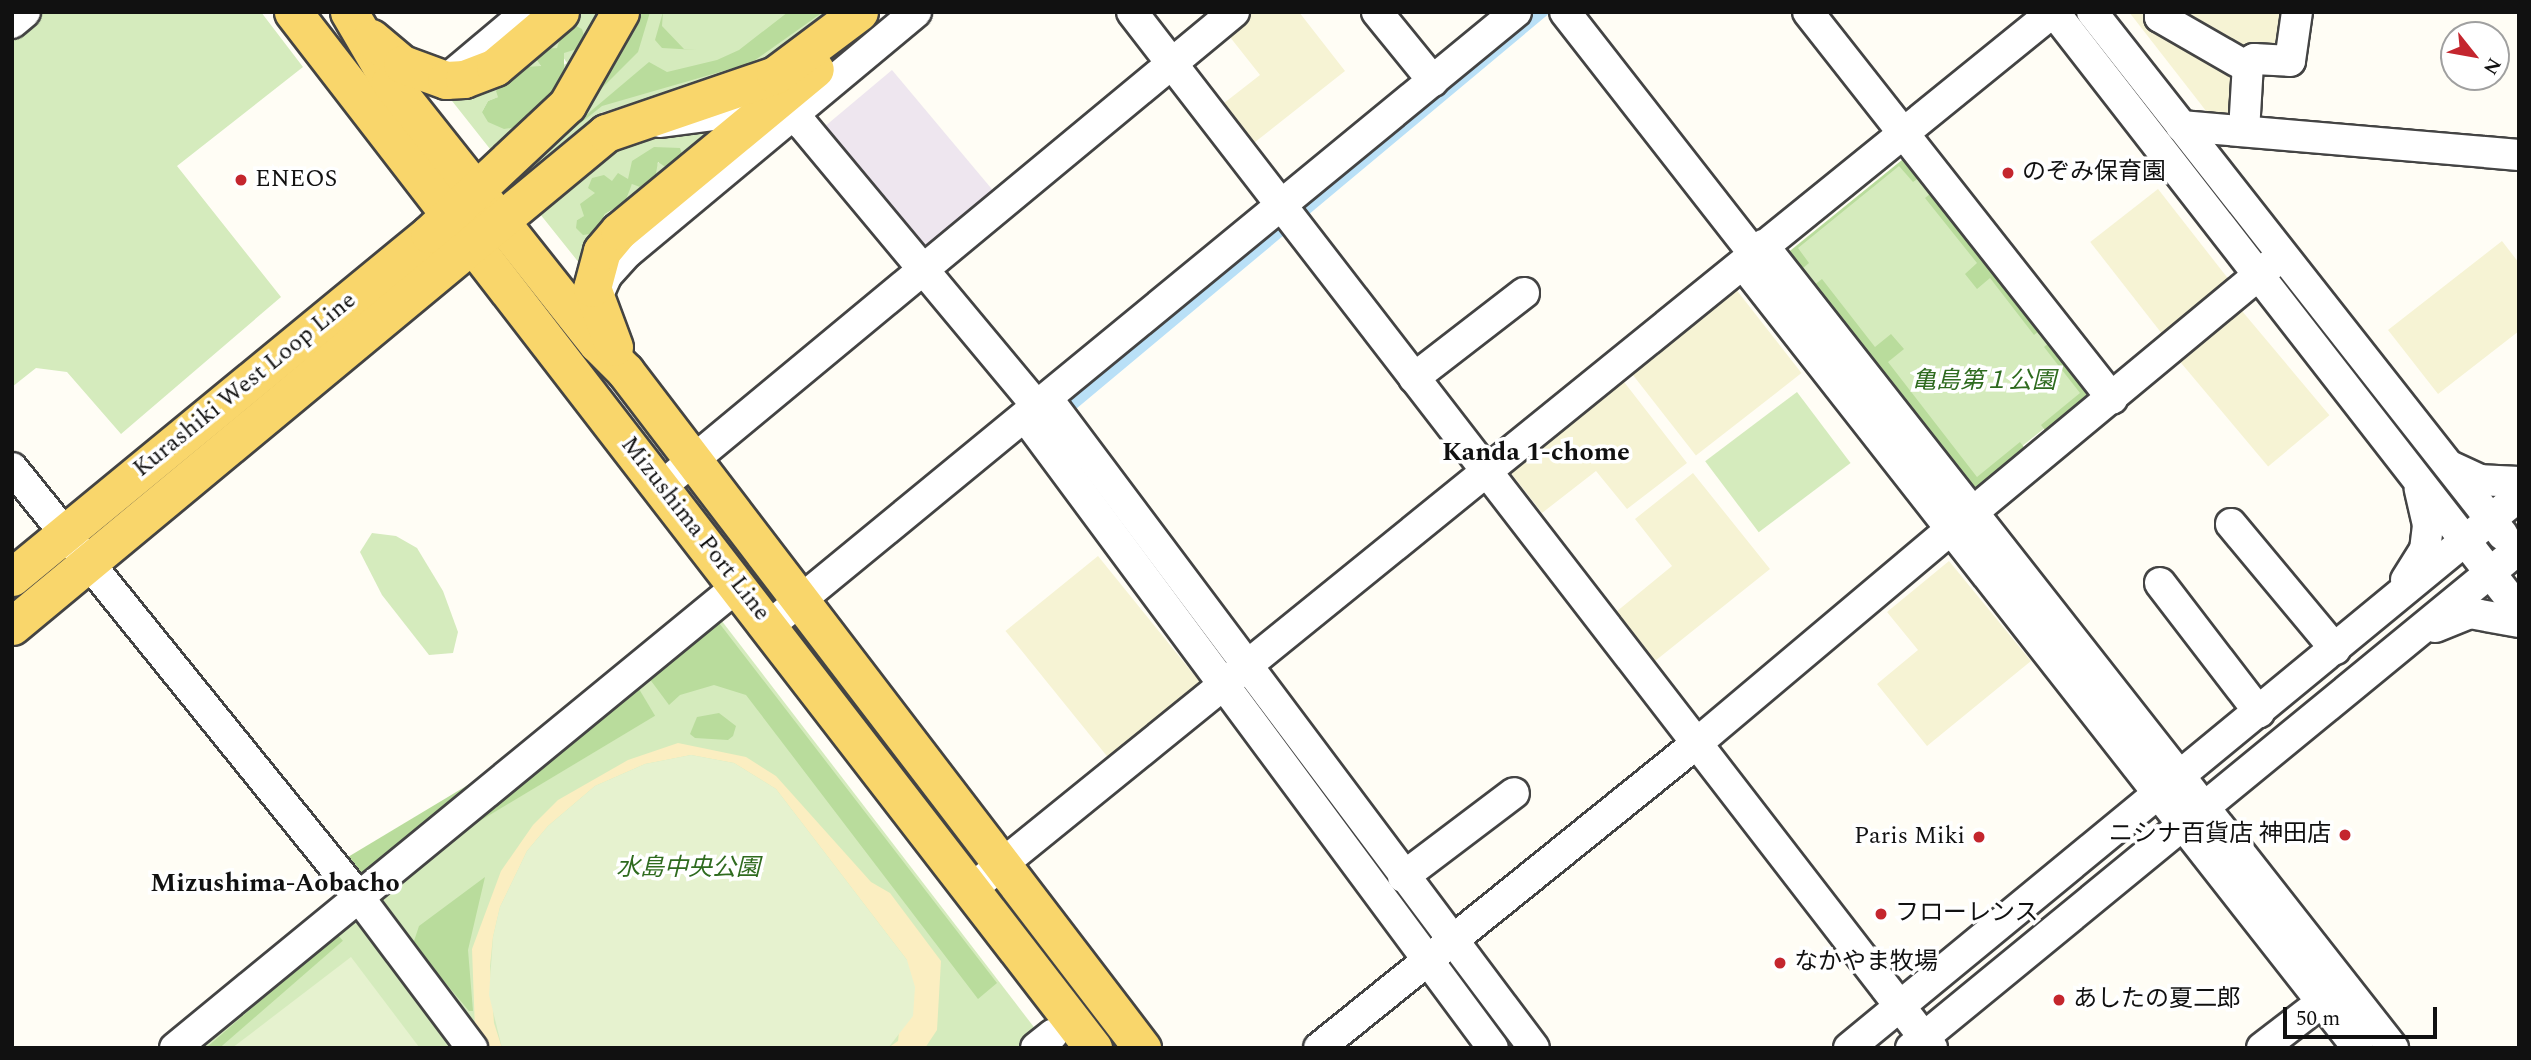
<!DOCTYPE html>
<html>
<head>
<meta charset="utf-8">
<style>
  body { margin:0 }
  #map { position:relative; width:2531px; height:1060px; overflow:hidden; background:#fffdf5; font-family:Spectral,"Noto Sans JP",serif }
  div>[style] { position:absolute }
  .industrial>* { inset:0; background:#eee6ef; transform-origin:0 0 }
  .farmland>* { inset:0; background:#f6f3d4; transform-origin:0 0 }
  .green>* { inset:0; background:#d5ebbd; transform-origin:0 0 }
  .forest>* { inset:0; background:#b9dc9c; transform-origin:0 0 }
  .sand>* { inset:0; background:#fbeec1 }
  .pitch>* { inset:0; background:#e6f2cf }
  .water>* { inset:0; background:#b9e0f7 }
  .roads { filter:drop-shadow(2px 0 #444) drop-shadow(-2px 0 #444) drop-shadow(0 2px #444) drop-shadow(0 -2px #444) }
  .minor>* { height:30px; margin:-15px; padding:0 15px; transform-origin:15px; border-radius:15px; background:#fff }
  .major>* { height:37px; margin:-18.5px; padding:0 18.5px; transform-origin:18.5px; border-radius:18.5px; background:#f9d66b }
  .dots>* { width:19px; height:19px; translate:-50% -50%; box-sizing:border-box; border:4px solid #fff; border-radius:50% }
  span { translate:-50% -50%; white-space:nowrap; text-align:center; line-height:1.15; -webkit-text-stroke:7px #fff; paint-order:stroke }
  .poi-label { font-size:24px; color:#111 }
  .left { translate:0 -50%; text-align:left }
  .right { translate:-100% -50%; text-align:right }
  .park-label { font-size:24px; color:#2f6b1f; font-style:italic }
  .street-label { font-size:24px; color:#111 }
  .neighbourhood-label { font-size:26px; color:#111; font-weight:700 }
  .frame { position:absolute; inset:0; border:14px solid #111; pointer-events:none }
  .north { position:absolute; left:2440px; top:21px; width:70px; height:70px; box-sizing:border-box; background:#fff; border:2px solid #a0a0a0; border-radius:50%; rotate:121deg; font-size:19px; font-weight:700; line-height:28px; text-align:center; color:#111 }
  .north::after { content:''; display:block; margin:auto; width:24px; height:32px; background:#c4262e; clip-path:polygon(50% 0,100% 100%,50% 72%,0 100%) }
  .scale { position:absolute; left:2283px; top:1007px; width:154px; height:32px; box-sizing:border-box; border:4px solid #111; border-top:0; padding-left:9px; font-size:21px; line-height:24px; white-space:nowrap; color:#111; -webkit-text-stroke:5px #fff; paint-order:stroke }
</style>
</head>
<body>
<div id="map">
  <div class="industrial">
    <i style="left:892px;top:70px;width:165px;height:96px;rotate:50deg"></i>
  </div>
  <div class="farmland">
    <i style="clip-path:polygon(1251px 12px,1299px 12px,1345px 71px,1250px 146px,1219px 107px,1260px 75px,1226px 32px)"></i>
    <i style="clip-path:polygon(2129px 12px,2155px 12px,2244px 70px,2238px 127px,2217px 125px)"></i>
    <i style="clip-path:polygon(2167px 12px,2291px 12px,2285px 50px,2242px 60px)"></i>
    <i style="left:2158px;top:189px;width:127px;height:86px;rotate:52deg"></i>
    <i style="clip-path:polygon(2502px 241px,2519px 263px,2519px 331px,2438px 394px,2388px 330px)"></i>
    <i style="left:1735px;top:288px;width:108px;height:134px;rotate:52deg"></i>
    <i style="left:2242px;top:311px;width:136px;height:80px;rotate:50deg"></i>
    <i style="clip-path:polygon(1621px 378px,1687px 463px,1627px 509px,1596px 471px,1542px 513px,1507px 468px)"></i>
    <i style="clip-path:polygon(1693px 473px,1770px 569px,1655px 661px,1616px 612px,1672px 566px,1635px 519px)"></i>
    <i style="left:1098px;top:556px;width:172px;height:119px;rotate:51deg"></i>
    <i style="clip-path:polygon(1949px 561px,2031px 661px,1927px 746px,1877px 684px,1918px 650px,1887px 612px)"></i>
  </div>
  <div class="green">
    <i style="clip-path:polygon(43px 12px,261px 12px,303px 67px,177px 166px,281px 297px,121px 434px,67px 372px,36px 368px,12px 387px,12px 38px)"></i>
    <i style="clip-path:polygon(evenodd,573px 12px,610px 12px,579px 72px,494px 154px,441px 87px,573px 12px,557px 48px,567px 63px,482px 112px,488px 101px,498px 97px,515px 78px,541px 66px,535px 58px,557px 48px)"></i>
    <i style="clip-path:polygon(629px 12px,833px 12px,760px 64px,600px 113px,515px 182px,506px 171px)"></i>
    <i style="clip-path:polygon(evenodd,737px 121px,584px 269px,536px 209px,613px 146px,636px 135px,737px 121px,668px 148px,655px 168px,632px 184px,618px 208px,605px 214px,602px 226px,577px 220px,585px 216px,596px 193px,612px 182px,628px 180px,642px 158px,668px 148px)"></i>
    <i style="left:1907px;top:156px;width:298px;height:159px;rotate:51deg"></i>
    <i style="left:1797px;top:392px;width:89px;height:115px;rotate:53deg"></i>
    <i style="clip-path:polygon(372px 533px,396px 536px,417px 548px,443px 591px,458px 632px,453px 653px,429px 655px,382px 595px,360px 552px)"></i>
    <i style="clip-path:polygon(718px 616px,1050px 1048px,195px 1048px)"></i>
  </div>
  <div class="forest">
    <i style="clip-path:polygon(634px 12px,650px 12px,638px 52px,570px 120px)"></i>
    <i style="clip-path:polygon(663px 12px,662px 26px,684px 49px,697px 50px,662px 48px,655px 40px)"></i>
    <i style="clip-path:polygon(788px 12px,823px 12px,751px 63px,602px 106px,514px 176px,649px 62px,667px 72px,717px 60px,739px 50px)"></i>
    <i style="clip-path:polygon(572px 24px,582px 29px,585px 39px,577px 49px,564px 53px,564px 79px,556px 92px,517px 127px,504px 129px,488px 122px,482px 112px,488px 101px,498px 97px,496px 91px,505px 80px,514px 78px,526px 67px,541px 66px,535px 58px,543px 49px,557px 48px,563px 30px)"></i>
    <i style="clip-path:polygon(654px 147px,680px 148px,683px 157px,670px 170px,658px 162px,655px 179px,640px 187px,632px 184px,625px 202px,605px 214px,596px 233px,583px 235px,576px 228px,577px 220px,584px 216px,580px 204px,595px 193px,588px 188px,592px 178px,604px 175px,612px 181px,618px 173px,628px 179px,632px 161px)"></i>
    <i style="clip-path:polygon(1907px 156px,1923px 175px,1913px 182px,1899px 166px,1798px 248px,1809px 263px,1797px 273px,1784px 256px)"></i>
    <i style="clip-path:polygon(1935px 190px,2044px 327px,2034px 335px,1990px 278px,1977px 289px,1965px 274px,1977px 263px,1925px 198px)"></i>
    <i style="clip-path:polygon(1822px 279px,1875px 347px,1891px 334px,1904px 349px,1888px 362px,1977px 477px,2020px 442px,2030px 455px,1983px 494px,1969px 494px,1809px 289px)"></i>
    <i style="clip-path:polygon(2054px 339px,2093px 389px,2092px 405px,2051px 438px,2041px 425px,2080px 393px,2044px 347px)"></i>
    <i style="clip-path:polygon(716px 619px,997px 983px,978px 999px,746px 695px,714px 685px,680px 695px,669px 705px,646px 674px)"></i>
    <i style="left:636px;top:684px;width:37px;height:337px;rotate:59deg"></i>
    <i style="clip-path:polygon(719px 713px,736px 726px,733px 736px,728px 740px,695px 738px,690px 734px,697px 717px)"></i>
    <i style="clip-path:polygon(485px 877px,468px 950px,473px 1011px,469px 1011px,413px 944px,419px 926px)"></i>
    <i style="left:337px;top:934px;width:9px;height:179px;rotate:49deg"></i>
  </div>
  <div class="sand">
    <i style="clip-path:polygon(678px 743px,746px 757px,776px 776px,871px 882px,890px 893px,941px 961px,937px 1030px,925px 1048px,888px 1048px,898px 1041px,907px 960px,776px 789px,734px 763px,691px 755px,645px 764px,595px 786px,548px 826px,527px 851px,500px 907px,493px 937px,490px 966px,494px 1023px,502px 1048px,485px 1048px,475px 1030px,472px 949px,501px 871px,533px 825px,558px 800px,628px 760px)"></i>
  </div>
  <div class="pitch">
    <i style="clip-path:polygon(691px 755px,734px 763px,776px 789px,907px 960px,915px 987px,913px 1016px,888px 1048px,502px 1048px,489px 995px,493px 937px,500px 907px,527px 851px,548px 826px,595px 786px,645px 764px)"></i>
    <i style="clip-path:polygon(351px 957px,419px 1047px,232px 1048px)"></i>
  </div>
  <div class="water">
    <i style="clip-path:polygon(1530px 12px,1551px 12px,1058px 424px,1521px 1048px,1506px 1048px,1040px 421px)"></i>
  </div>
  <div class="roads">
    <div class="minor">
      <i style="left:1132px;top:12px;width:1309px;rotate:52.32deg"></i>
      <i style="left:1377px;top:12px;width:89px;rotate:50.9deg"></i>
      <i style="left:1565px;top:12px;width:306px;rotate:52deg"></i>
      <i style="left:1808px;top:12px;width:492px;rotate:51.8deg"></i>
      <i style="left:2054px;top:12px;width:758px;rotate:52.13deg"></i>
      <i style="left:2092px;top:12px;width:665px;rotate:51.84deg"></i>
      <i style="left:2160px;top:12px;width:5px;rotate:90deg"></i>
      <i style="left:2160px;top:17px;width:100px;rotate:29.9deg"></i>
      <i style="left:12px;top:23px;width:17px;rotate:-40deg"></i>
      <i style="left:446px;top:80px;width:106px;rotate:-40deg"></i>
      <i style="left:798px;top:93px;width:20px;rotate:101deg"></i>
      <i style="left:794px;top:113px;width:14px;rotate:54deg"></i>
      <i style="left:802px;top:124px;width:368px;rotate:50.2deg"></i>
      <i style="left:659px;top:122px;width:79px;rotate:-7.3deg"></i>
      <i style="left:737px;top:112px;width:36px;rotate:2deg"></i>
      <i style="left:2181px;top:126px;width:339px;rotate:4.9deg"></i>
      <i style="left:2244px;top:131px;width:68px;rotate:-86.6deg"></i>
      <i style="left:2248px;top:63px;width:7px;rotate:-34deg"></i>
      <i style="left:2254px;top:59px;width:36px;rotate:3deg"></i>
      <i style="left:2290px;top:61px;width:49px;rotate:-81.9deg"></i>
      <i style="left:1763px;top:245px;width:1021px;rotate:51.88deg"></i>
      <i style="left:1743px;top:264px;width:996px;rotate:51.89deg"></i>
      <i style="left:597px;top:297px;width:24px;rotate:-66deg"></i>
      <i style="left:607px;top:275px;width:31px;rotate:-48deg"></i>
      <i style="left:628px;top:252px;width:375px;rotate:-39.8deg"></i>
      <i style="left:1414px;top:378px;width:139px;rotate:-37.7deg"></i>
      <i style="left:1047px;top:398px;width:812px;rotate:53.16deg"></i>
      <i style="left:1026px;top:418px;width:784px;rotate:53.45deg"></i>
      <i style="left:2450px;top:466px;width:33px;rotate:25deg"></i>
      <i style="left:2480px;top:480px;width:39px;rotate:3deg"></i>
      <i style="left:12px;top:468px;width:550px;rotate:51.05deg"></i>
      <i style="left:358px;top:896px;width:190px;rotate:53.1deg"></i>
      <i style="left:662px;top:486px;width:743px;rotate:-39.65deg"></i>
      <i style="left:1973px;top:512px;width:388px;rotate:-39.7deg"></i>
      <i style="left:2231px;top:524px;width:163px;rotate:50.2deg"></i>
      <i style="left:2406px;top:580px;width:36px;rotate:-58deg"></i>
      <i style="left:2425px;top:550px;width:25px;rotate:-83deg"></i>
      <i style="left:2428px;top:525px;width:37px;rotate:-103deg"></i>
      <i style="left:2160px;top:583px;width:163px;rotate:52.5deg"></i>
      <i style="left:769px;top:626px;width:967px;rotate:-39.42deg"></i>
      <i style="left:2435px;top:627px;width:38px;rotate:-22deg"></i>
      <i style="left:2470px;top:613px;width:50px;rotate:10.4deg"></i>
      <i style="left:1403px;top:877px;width:139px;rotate:-37.1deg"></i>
      <i style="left:985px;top:878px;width:1375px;rotate:-39.04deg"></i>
      <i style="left:175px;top:1048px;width:728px;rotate:-39.37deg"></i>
      <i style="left:1036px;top:1048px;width:21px;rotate:-39deg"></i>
      <i style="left:1319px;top:1048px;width:486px;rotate:-38.9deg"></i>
      <i style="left:1697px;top:743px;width:332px;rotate:-40.1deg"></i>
      <i style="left:1849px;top:1048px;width:868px;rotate:-39.48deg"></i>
      <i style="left:1911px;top:1048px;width:787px;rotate:-39.38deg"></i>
      <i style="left:2262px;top:1048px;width:76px;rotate:-37.5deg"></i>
    </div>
    <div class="major">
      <i style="left:293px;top:12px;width:1309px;rotate:52.32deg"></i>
      <i style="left:349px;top:12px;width:81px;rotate:59.6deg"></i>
      <i style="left:390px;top:82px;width:333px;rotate:51.6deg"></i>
      <i style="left:597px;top:343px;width:40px;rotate:45deg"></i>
      <i style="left:625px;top:371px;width:852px;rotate:52.63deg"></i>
      <i style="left:371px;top:38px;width:40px;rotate:40deg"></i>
      <i style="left:402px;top:64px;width:47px;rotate:20deg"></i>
      <i style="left:446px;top:80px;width:18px;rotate:-3deg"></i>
      <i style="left:464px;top:79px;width:33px;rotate:-21deg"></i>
      <i style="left:495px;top:67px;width:85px;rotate:-40.2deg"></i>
      <i style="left:614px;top:347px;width:63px;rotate:-110.4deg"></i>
      <i style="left:592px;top:288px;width:38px;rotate:-75deg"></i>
      <i style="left:602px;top:251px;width:26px;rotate:-50deg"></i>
      <i style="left:619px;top:231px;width:254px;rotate:-39.6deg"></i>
      <i style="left:12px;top:577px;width:540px;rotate:-39.44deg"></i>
      <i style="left:429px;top:234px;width:189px;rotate:-43.1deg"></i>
      <i style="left:567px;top:105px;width:107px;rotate:-60.3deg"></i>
      <i style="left:12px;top:626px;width:772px;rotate:-39.69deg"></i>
      <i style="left:606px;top:133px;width:179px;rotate:-18.9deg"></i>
      <i style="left:775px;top:75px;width:105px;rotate:-36.9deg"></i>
    </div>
  </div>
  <div class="dots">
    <i style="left:2008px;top:173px;background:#c4262e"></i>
    <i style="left:241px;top:180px;background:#c4262e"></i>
    <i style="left:2345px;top:835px;background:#c4262e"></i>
    <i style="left:1979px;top:837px;background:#c4262e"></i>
    <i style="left:1881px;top:914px;background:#c4262e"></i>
    <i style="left:1780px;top:963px;background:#c4262e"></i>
    <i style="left:2059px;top:1000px;background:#c4262e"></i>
  </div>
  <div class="poi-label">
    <span class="left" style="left:2022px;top:173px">のぞみ保育園</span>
    <span class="left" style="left:255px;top:180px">ENEOS</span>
    <span class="right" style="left:2331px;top:835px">ニシナ百貨店 神田店</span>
    <span class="right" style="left:1965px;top:837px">Paris Miki</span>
    <span class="left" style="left:1895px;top:914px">フローレンス</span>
    <span class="left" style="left:1794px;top:963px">なかやま牧場</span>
    <span class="left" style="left:2073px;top:1000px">あしたの夏二郎</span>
  </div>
  <div class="park-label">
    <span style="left:1984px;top:382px">亀島第１公園</span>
    <span style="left:688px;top:869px">水島中央公園</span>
  </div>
  <div class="street-label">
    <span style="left:245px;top:385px;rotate:-39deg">Kurashiki West Loop Line</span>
    <span style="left:695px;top:529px;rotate:52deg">Mizushima Port Line</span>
  </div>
  <div class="neighbourhood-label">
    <span style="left:1536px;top:453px">Kanda 1-chome</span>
    <span style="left:275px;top:884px">Mizushima-Aobacho</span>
  </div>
  <div class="frame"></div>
  <div class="north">N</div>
  <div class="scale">50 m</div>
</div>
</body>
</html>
